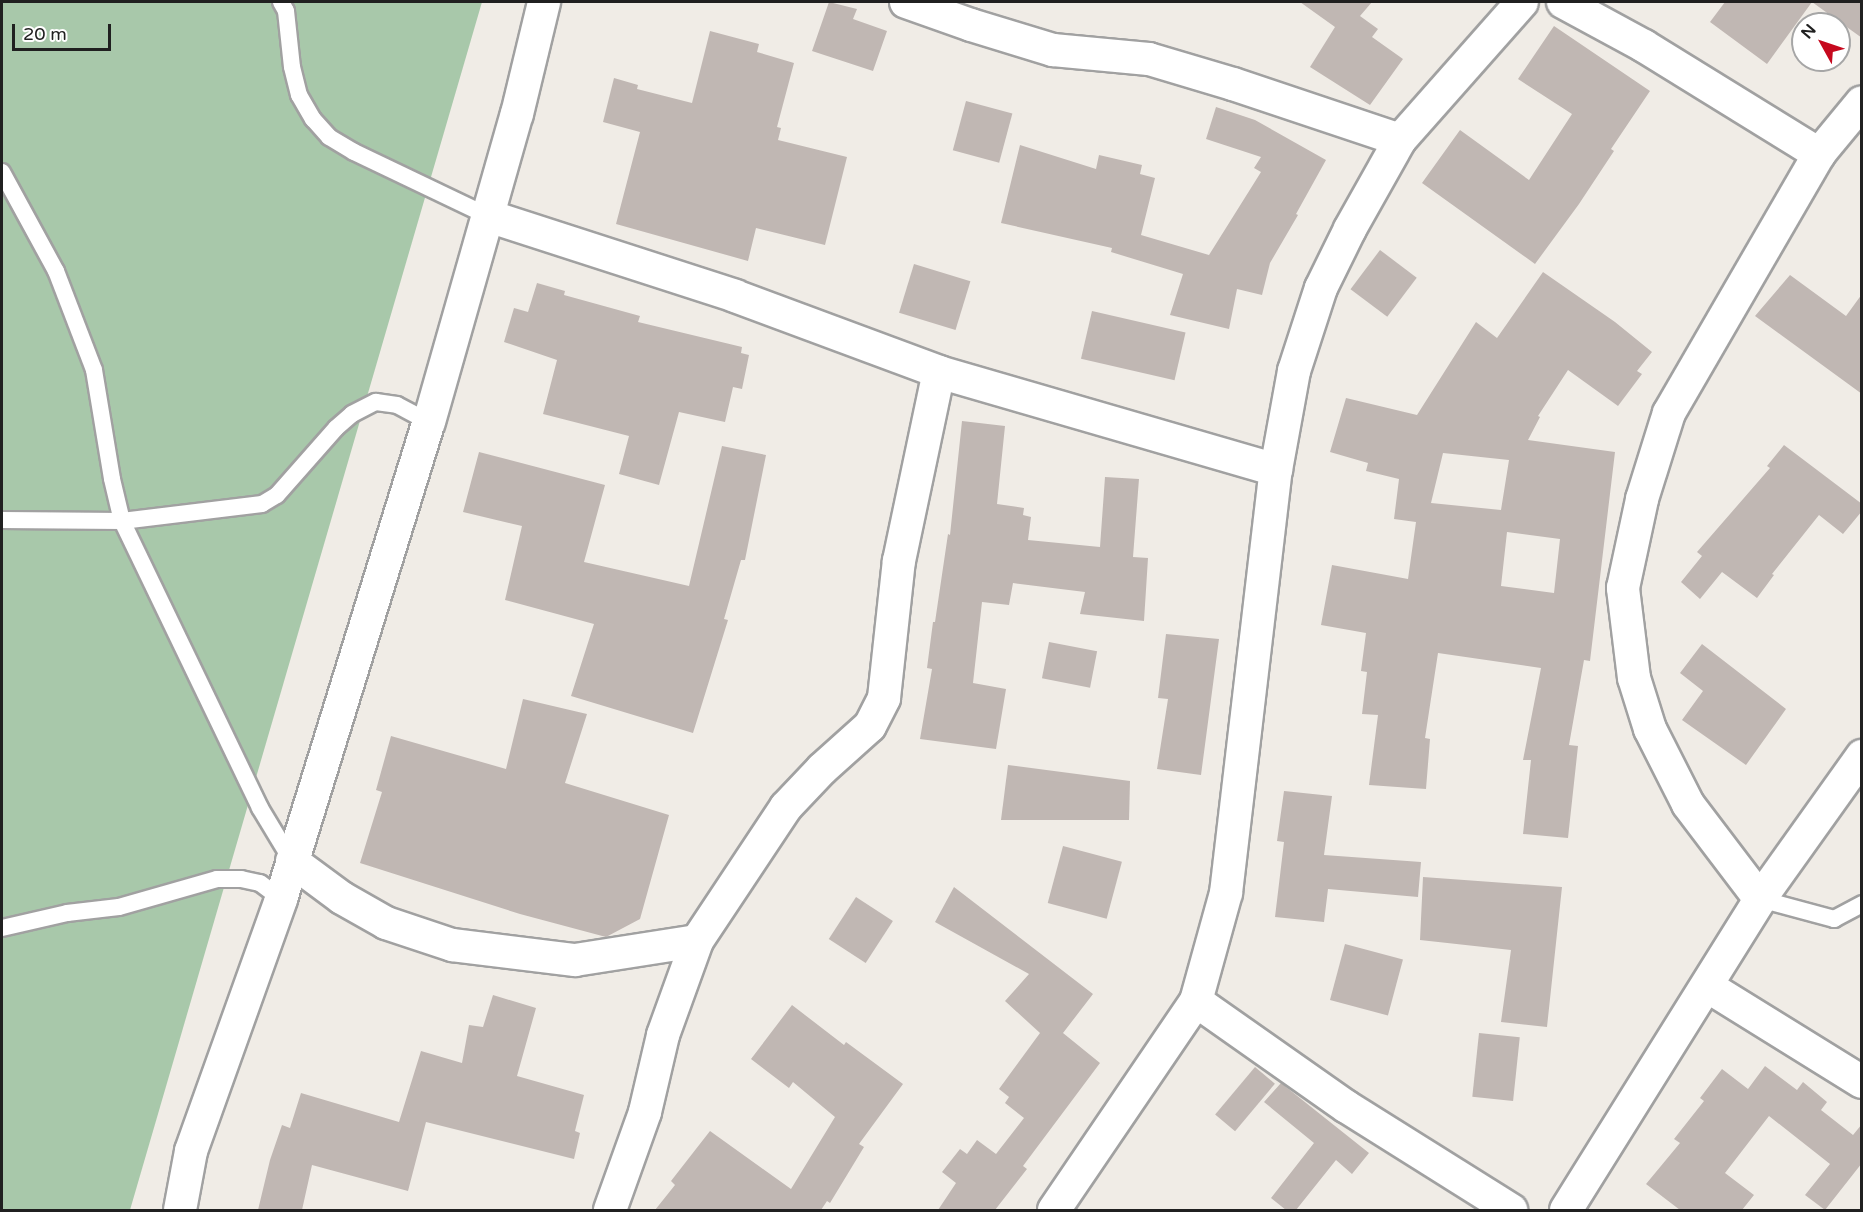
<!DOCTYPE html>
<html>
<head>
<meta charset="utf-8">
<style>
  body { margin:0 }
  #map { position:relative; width:1863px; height:1212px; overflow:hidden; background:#f0ece6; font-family:"Varela Round",sans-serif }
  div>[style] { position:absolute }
  .cemetery>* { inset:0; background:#a8c8aa }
  .building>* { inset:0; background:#c0b7b3; transform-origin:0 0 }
  .roads { filter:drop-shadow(2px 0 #a1a1a1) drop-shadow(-2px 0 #a1a1a1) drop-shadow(0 2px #a1a1a1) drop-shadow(0 -2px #a1a1a1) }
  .service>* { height:16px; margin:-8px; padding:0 8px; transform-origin:8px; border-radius:8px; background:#fff }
  .minor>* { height:32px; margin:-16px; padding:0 16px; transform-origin:16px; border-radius:16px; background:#fff }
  span { translate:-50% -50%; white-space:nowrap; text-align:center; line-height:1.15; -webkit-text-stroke:4.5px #fff; paint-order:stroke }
  .frame { position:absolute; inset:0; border:3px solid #202020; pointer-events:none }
  .north { position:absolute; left:1791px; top:12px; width:60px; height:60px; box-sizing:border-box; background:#fff; border:2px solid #a6a6a6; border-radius:50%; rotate:310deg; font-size:16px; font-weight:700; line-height:24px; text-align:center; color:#202020 }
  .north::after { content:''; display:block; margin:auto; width:21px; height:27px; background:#c6091e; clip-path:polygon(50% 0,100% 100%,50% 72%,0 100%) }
  .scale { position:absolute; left:12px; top:24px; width:99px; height:27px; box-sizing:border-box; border:3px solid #202020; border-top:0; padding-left:8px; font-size:18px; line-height:21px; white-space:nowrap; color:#202020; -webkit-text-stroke:4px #fff; paint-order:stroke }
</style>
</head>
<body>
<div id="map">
  <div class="cemetery">
    <i style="clip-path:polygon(2px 2px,482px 2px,130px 1210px,2px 1210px)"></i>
  </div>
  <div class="building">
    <i style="clip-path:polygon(829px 2px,857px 9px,853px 19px,887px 31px,873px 71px,812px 51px)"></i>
    <i style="clip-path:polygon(1300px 2px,1372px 2px,1360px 16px,1378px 29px,1372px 37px,1403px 59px,1370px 105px,1310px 67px,1335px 27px)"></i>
    <i style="clip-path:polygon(1725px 2px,1862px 2px,1862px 38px,1812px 2px,1767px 64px,1710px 22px)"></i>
    <i style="clip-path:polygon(1554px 26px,1650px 91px,1611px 149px,1614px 151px,1579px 204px,1535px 264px,1422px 183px,1460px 130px,1529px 180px,1572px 114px,1518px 79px)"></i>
    <i style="clip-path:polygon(710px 31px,759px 44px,757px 52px,794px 63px,777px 127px,781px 128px,778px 140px,847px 157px,825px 245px,756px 228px,748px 261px,616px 224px,640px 132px,603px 122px,614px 78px,638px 85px,637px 89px,692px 103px)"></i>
    <i style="left:966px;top:101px;width:48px;height:51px;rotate:15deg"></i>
    <i style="clip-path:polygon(1216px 107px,1255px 120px,1326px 160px,1296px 214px,1298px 215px,1270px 263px,1262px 295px,1237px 289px,1229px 329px,1170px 315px,1183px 274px,1111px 252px,1112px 248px,1001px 223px,1020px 145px,1096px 169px,1099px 155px,1142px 165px,1140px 174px,1155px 178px,1141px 235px,1209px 255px,1261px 172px,1254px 168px,1261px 157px,1206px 139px)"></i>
    <i style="left:1380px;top:250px;width:46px;height:49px;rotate:37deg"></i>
    <i style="left:914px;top:264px;width:59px;height:51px;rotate:17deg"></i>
    <i style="clip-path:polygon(evenodd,1543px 272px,1615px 322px,1652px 352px,1637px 371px,1642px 374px,1618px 406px,1568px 370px,1538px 416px,1540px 417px,1528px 440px,1615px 452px,1590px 661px,1584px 660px,1569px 745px,1578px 746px,1568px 838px,1523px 834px,1531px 760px,1523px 760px,1541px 668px,1438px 653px,1425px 738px,1430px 739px,1426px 789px,1369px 785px,1378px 715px,1362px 714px,1367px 672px,1361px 671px,1366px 633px,1321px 625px,1332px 565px,1408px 579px,1416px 522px,1394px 519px,1399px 479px,1366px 471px,1368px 463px,1330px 452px,1346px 398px,1417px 415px,1476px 322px,1497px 338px,1543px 272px,1443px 453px,1509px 460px,1501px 510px,1431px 503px,1443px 453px,1543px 272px,1507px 532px,1560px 539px,1554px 593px,1501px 586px,1507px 532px)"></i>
    <i style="clip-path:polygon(1790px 275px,1846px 316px,1862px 294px,1862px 394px,1755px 316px)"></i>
    <i style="clip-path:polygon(537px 283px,565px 291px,564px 295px,640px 316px,638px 322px,742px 347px,741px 353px,749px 355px,742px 389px,733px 387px,725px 422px,679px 412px,659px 485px,619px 474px,629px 436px,543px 414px,557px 360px,504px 342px,514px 308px,528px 312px)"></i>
    <i style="left:1092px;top:311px;width:96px;height:49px;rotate:13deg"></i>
    <i style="clip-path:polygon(962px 421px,1005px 426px,997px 504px,1024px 508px,1023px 515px,1031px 517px,1028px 540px,1100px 547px,1105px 477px,1139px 479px,1133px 557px,1148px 558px,1144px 621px,1080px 614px,1085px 592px,1013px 583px,1009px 605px,982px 602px,973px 683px,1006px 689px,996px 749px,920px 739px,932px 669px,927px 668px,933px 622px,935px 622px,948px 534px,950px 535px)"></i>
    <i style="clip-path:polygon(1784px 445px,1862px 504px,1862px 511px,1843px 534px,1819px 515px,1772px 574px,1774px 575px,1757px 598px,1722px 572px,1700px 599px,1681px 582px,1702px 556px,1697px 552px,1770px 468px,1767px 466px)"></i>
    <i style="clip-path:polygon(722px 446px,766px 455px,745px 560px,741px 560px,724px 619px,728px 620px,693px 733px,571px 696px,594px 624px,505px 600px,522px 526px,463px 512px,479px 452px,605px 485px,584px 562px,689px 586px)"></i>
    <i style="clip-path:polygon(1166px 634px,1219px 639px,1201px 775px,1157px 769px,1168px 699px,1158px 698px)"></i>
    <i style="left:1049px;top:642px;width:49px;height:37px;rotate:11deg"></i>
    <i style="clip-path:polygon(1702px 644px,1786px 709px,1746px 765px,1682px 720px,1703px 691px,1680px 673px)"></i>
    <i style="clip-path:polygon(523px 699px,587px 714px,565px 783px,669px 815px,640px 919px,606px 937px,520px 914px,360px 863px,382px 792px,376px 790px,391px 736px,506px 769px)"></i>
    <i style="clip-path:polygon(1008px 765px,1130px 781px,1129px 820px,1001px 820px)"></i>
    <i style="clip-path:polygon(1284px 791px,1332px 796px,1324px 855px,1421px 862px,1418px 897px,1328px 889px,1324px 922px,1275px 917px,1284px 842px,1277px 841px)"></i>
    <i style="left:1063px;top:846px;width:61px;height:59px;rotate:15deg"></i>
    <i style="clip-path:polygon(1423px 877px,1562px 887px,1547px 1027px,1501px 1022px,1511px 950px,1420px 940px)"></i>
    <i style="clip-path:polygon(954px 887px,1093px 994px,1063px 1033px,1100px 1063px,1023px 1166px,1027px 1169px,995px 1210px,938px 1210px,956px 1183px,942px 1172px,960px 1149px,967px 1154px,977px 1140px,996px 1154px,1024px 1118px,1005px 1103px,1009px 1097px,999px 1089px,1040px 1033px,1005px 1001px,1029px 974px,935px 922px)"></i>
    <i style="left:856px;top:897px;width:44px;height:50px;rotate:33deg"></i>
    <i style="left:1345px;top:944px;width:60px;height:58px;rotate:15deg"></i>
    <i style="clip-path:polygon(493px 995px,536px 1008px,517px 1076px,584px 1095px,575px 1131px,580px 1133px,574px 1159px,426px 1122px,408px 1191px,312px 1165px,302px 1210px,258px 1210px,270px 1160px,282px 1125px,290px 1128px,301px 1093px,399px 1122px,421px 1051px,462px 1063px,469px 1025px,483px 1027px)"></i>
    <i style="clip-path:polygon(792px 1005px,844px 1045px,846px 1042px,903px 1084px,859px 1144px,864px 1147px,830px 1203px,827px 1201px,821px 1210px,655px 1210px,675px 1185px,671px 1181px,710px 1131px,791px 1189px,835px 1117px,793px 1082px,789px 1088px,751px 1059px)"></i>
    <i style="left:1479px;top:1033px;width:41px;height:64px;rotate:6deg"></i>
    <i style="clip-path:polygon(1765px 1066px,1797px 1090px,1803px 1082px,1827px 1102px,1821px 1110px,1853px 1135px,1862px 1124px,1862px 1163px,1825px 1210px,1805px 1195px,1830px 1164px,1769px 1116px,1725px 1173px,1754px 1195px,1742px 1210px,1680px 1210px,1646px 1184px,1680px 1143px,1674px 1139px,1704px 1101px,1700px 1098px,1722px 1069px,1748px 1089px)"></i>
    <i style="left:1255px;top:1067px;width:26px;height:62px;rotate:40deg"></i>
    <i style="clip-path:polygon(1281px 1083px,1369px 1153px,1352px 1174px,1336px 1160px,1296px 1210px,1286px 1210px,1271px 1198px,1314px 1143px,1264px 1102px)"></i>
  </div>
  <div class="roads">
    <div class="service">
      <i style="left:281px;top:2px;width:10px;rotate:61deg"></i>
      <i style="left:286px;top:11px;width:56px;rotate:83.9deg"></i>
      <i style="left:292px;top:67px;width:29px;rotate:76deg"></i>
      <i style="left:299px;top:95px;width:28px;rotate:60deg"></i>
      <i style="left:313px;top:119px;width:24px;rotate:48deg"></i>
      <i style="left:329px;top:137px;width:29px;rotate:31deg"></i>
      <i style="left:354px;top:152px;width:148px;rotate:25.5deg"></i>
      <i style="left:2px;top:172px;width:113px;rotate:61.4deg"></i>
      <i style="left:56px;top:271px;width:106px;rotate:69deg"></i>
      <i style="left:94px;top:370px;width:110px;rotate:80.6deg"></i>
      <i style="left:112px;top:479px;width:43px;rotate:76.6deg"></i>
      <i style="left:122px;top:521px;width:318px;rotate:64.3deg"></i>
      <i style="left:260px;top:808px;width:62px;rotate:58.9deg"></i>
      <i style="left:2px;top:520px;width:120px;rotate:0.5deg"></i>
      <i style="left:122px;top:521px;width:141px;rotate:-6.9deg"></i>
      <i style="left:262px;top:504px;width:17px;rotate:-31deg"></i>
      <i style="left:277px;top:495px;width:89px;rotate:-48.6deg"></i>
      <i style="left:336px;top:428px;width:21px;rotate:-41deg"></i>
      <i style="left:352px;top:414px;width:27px;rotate:-27deg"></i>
      <i style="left:376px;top:402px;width:21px;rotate:8deg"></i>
      <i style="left:397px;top:405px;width:36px;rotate:28deg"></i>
      <i style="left:1760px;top:899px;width:77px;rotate:15.1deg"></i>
      <i style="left:1834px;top:919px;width:32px;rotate:-28deg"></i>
      <i style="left:2px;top:928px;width:67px;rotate:-13deg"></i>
      <i style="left:67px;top:913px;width:52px;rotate:-6.6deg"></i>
      <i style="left:119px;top:907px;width:102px;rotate:-15.9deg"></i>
      <i style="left:217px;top:879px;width:24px"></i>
      <i style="left:241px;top:879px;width:19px;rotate:12deg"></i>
      <i style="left:260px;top:883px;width:26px;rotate:37deg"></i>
    </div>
    <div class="minor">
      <i style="left:906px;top:2px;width:69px;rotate:19.5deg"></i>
      <i style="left:971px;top:25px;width:86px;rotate:17deg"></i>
      <i style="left:1053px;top:50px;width:96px;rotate:5.4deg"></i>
      <i style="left:1149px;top:59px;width:88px;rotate:16.6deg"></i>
      <i style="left:1233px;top:84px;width:176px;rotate:18.5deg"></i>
      <i style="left:1563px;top:2px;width:92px;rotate:28.5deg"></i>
      <i style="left:1644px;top:46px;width:206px;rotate:31.7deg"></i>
      <i style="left:488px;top:216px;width:260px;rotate:17.9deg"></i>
      <i style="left:735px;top:296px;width:218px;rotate:20.4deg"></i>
      <i style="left:939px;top:372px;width:351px;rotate:16.2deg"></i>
      <i style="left:292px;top:861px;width:62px;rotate:36.5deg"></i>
      <i style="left:342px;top:898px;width:51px;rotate:29.6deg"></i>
      <i style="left:386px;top:923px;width:70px;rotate:18.4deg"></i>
      <i style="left:452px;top:945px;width:124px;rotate:7deg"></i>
      <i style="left:575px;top:960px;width:123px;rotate:-8.9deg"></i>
      <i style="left:1760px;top:899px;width:119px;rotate:-127.2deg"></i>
      <i style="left:1688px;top:804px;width:84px;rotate:-116.9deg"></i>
      <i style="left:1650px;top:729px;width:53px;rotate:-107.4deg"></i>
      <i style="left:1634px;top:678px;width:91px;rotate:-97deg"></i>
      <i style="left:1623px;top:588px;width:91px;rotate:-77.9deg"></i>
      <i style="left:1642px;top:499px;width:90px;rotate:-72.6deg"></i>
      <i style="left:1669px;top:413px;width:299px;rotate:-59.9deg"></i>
      <i style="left:1819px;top:154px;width:67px;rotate:-50.4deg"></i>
      <i style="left:1707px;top:986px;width:182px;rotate:31.8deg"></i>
      <i style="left:1196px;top:1001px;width:184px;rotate:35.1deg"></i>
      <i style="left:1347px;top:1107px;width:194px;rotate:32.1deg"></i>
      <i style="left:180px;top:1210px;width:60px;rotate:-79.4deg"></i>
      <i style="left:191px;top:1151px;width:268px;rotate:-70.3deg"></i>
      <i style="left:281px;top:899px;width:499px;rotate:-72.8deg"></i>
      <i style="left:429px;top:422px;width:320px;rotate:-74.1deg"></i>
      <i style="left:517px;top:114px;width:115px;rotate:-76.4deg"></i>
      <i style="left:610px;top:1210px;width:104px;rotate:-70.3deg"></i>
      <i style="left:645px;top:1112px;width:79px;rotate:-76.8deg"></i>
      <i style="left:663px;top:1035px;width:100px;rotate:-70.1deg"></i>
      <i style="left:697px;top:941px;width:161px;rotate:-56.4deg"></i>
      <i style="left:786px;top:807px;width:52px;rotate:-46.5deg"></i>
      <i style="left:822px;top:769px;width:64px;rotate:-41.9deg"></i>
      <i style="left:870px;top:726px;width:31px;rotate:-63deg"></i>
      <i style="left:884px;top:698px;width:138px;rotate:-83.8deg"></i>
      <i style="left:899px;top:561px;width:193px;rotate:-78.1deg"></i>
      <i style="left:1054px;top:1210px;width:253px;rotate:-55.8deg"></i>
      <i style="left:1196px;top:1001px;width:112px;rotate:-74.5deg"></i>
      <i style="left:1226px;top:893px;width:426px;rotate:-83.3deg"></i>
      <i style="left:1276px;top:470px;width:101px;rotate:-79.7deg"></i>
      <i style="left:1294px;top:371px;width:87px;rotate:-72deg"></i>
      <i style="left:1321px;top:288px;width:66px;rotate:-63.8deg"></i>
      <i style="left:1350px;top:229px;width:102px;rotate:-60.7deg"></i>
      <i style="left:1400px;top:140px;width:184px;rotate:-48.5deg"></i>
      <i style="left:1566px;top:1210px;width:367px;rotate:-58deg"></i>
      <i style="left:1760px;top:899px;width:176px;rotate:-54.5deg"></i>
    </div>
  </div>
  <div class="frame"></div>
  <div class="north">N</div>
  <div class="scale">20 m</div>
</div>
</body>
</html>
